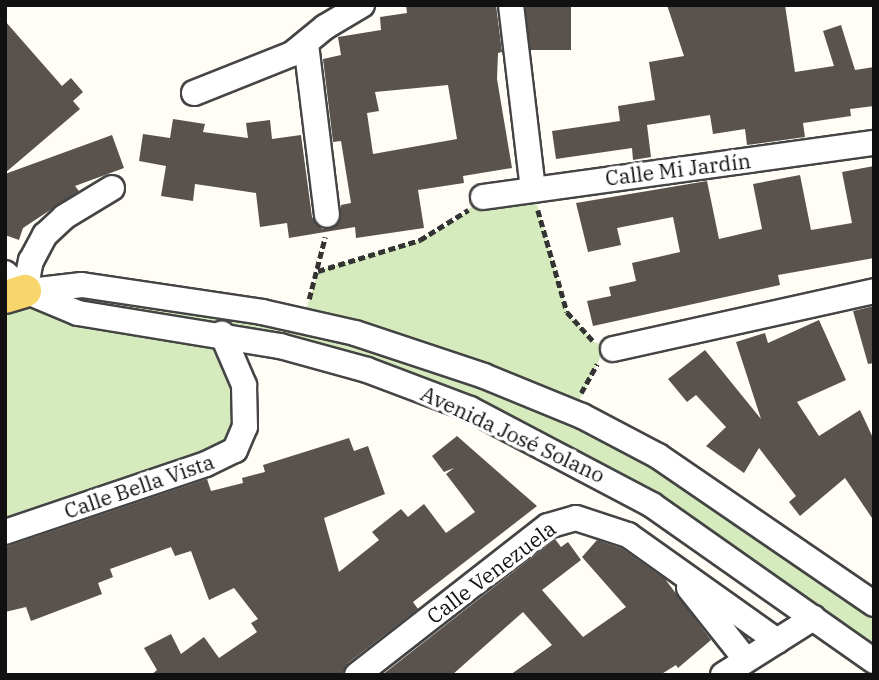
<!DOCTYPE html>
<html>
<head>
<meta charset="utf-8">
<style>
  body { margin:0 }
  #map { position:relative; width:879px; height:680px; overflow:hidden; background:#fffdf5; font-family:"IBM Plex Serif",serif }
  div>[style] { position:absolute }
  .green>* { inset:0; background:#d5ebbd }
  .building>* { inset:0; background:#5a524d; transform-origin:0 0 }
  .path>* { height:4.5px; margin-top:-2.25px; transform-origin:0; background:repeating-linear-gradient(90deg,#333 0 7px,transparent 0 10.5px) }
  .roads { filter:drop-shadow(2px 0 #444) drop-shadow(-2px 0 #444) drop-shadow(0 2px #444) drop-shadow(0 -2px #444) }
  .minor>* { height:24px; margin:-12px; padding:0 12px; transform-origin:12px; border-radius:12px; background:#fff }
  .major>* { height:32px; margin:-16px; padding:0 16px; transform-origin:16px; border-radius:16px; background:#f9d66b }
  span { translate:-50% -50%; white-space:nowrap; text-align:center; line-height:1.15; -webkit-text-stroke:7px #fff; paint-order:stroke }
  .street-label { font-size:21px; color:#111 }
  .frame { position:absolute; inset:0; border:7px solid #111; pointer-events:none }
</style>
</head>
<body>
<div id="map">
  <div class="green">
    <i style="clip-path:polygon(533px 190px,567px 312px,594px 342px,613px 349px,600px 358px,573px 413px,858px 593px,874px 583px,874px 661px,716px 549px,470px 409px,224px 334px,242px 440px,5px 532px,5px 297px,25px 291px,303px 320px,318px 271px,420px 240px,454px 222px,483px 197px)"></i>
  </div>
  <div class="building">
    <i style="clip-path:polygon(evenodd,406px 5px,496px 5px,502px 52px,498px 53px,497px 79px,512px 168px,463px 176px,464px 183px,418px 190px,424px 228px,356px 238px,355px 227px,289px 238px,287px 223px,260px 227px,256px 193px,195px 184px,193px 201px,161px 196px,166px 166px,139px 161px,143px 134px,170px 138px,173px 119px,205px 124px,203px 132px,248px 138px,246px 123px,270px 120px,272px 139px,301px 135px,312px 217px,322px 229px,336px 226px,341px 205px,351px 203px,341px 141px,333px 142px,323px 59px,341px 55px,338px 37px,381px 30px,380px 17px,407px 13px,406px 5px,448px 85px,457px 139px,373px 154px,367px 113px,379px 111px,375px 92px,448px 85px)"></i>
    <i style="left:526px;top:5px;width:45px;height:45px"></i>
    <i style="clip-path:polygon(667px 5px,785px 5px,795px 72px,834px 66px,823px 31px,841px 25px,855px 70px,874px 67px,874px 106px,850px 109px,851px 116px,803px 123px,805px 137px,747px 145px,745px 129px,713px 134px,710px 115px,647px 125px,651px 157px,633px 160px,632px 148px,556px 159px,552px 131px,620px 121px,618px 106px,655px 100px,649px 62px,684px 56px)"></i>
    <i style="clip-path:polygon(5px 21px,62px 86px,71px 78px,83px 92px,73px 101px,80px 109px,5px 173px)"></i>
    <i style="clip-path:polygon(112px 135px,124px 168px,75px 186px,79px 191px,23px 228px,19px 240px,5px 235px,5px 174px)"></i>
    <i style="clip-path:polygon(874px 166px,874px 258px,778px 275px,780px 285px,593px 326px,587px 301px,611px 296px,609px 287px,636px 281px,632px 263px,680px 252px,673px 217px,617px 228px,621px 245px,588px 252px,576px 203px,707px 181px,719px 239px,762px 229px,753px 184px,800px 175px,811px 230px,852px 223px,842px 172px)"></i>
    <i style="clip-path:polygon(874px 306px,874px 363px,868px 364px,853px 311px)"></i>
    <i style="clip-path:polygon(819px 320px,846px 380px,797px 402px,819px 436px,860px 410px,874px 440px,874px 521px,845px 478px,800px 516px,789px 502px,796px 496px,759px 448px,744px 473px,706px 446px,726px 427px,696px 395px,687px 402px,668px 379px,705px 350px,761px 419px,736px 342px,765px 333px,768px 343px)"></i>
    <i style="clip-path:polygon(457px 436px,537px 506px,413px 602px,418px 609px,348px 663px,342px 675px,151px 675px,157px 670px,144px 648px,171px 634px,181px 654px,204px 637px,219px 658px,257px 632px,251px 623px,258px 619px,234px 588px,209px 600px,191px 551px,175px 556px,171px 547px,110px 569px,113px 577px,98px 583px,102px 594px,31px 621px,26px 607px,5px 612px,5px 547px,207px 479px,211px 491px,243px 483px,242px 478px,265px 472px,263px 465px,349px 438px,354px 451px,368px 446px,385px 494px,324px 518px,339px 572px,379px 540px,372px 532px,401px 509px,408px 517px,424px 504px,446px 533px,475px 512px,446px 474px,454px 468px,444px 472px,432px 456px)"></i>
    <i style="clip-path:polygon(555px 539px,561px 547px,568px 542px,581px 560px,542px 590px,583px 637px,626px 607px,582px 557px,597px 540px,621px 548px,665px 579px,711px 640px,678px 668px,676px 665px,660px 675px,510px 675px,552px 645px,523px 612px,452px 675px,382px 675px)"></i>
  </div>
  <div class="path">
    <i style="left:538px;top:210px;width:106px;rotate:74.1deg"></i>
    <i style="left:567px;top:312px;width:39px;rotate:48deg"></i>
    <i style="left:318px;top:271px;width:107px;rotate:-16.9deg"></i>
    <i style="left:420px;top:240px;width:57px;rotate:-32deg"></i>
    <i style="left:309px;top:299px;width:64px;rotate:-75.5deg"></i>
    <i style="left:581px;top:393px;width:33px;rotate:-61deg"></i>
  </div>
  <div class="roads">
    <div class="minor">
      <i style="left:511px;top:5px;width:186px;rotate:83.2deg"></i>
      <i style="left:306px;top:44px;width:172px;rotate:83deg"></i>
      <i style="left:194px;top:93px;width:105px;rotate:-21.7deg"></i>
      <i style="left:292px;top:54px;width:43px;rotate:-39.3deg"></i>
      <i style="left:325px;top:27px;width:43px;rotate:-30.7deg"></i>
      <i style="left:483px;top:197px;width:395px;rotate:-7.9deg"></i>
      <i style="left:5px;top:273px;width:27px;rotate:42deg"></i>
      <i style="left:25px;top:291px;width:57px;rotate:22.5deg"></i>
      <i style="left:78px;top:313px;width:205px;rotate:9.3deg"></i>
      <i style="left:280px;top:346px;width:90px;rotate:15.4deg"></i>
      <i style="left:367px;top:370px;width:110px;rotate:20.7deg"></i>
      <i style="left:470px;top:409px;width:206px;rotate:27.8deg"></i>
      <i style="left:652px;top:505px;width:271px;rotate:35.1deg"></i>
      <i style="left:25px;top:291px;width:31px;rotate:-79deg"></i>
      <i style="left:31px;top:261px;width:30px;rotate:-62deg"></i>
      <i style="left:45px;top:235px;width:26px;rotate:-43deg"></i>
      <i style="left:64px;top:217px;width:56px;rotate:-31.1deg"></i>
      <i style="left:30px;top:291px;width:52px;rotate:-6.6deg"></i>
      <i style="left:82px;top:285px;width:182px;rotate:8.5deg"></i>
      <i style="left:262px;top:312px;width:95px;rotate:12.7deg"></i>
      <i style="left:355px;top:333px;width:136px;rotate:18.4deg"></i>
      <i style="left:484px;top:376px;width:106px;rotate:22.2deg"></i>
      <i style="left:582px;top:416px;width:86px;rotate:27.8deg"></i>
      <i style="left:658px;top:456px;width:262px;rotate:34.4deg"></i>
      <i style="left:613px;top:349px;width:267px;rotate:-12.5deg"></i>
      <i style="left:5px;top:532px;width:212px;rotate:-18.7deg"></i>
      <i style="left:206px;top:464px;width:32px;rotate:-26deg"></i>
      <i style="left:235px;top:450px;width:25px;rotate:-67deg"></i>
      <i style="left:245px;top:427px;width:42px;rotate:-91.4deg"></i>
      <i style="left:244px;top:385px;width:56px;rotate:-113.3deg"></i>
      <i style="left:689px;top:588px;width:92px;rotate:51.6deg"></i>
      <i style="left:357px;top:675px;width:242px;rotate:-38deg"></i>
      <i style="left:548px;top:526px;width:29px;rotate:-16deg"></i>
      <i style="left:576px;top:518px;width:55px;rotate:18.1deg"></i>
      <i style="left:628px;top:535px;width:183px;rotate:35.4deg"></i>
      <i style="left:723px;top:675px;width:107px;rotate:-32.3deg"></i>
    </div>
    <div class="major">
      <i style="left:5px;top:297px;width:21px;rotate:-17deg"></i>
    </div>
  </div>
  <div class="street-label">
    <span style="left:678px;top:169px;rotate:-7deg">Calle Mi Jardín</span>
    <span style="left:513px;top:434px;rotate:25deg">Avenida José Solano</span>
    <span style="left:139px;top:486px;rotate:-19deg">Calle Bella Vista</span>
    <span style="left:491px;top:572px;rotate:-37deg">Calle Venezuela</span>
  </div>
  <div class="frame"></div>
</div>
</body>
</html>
